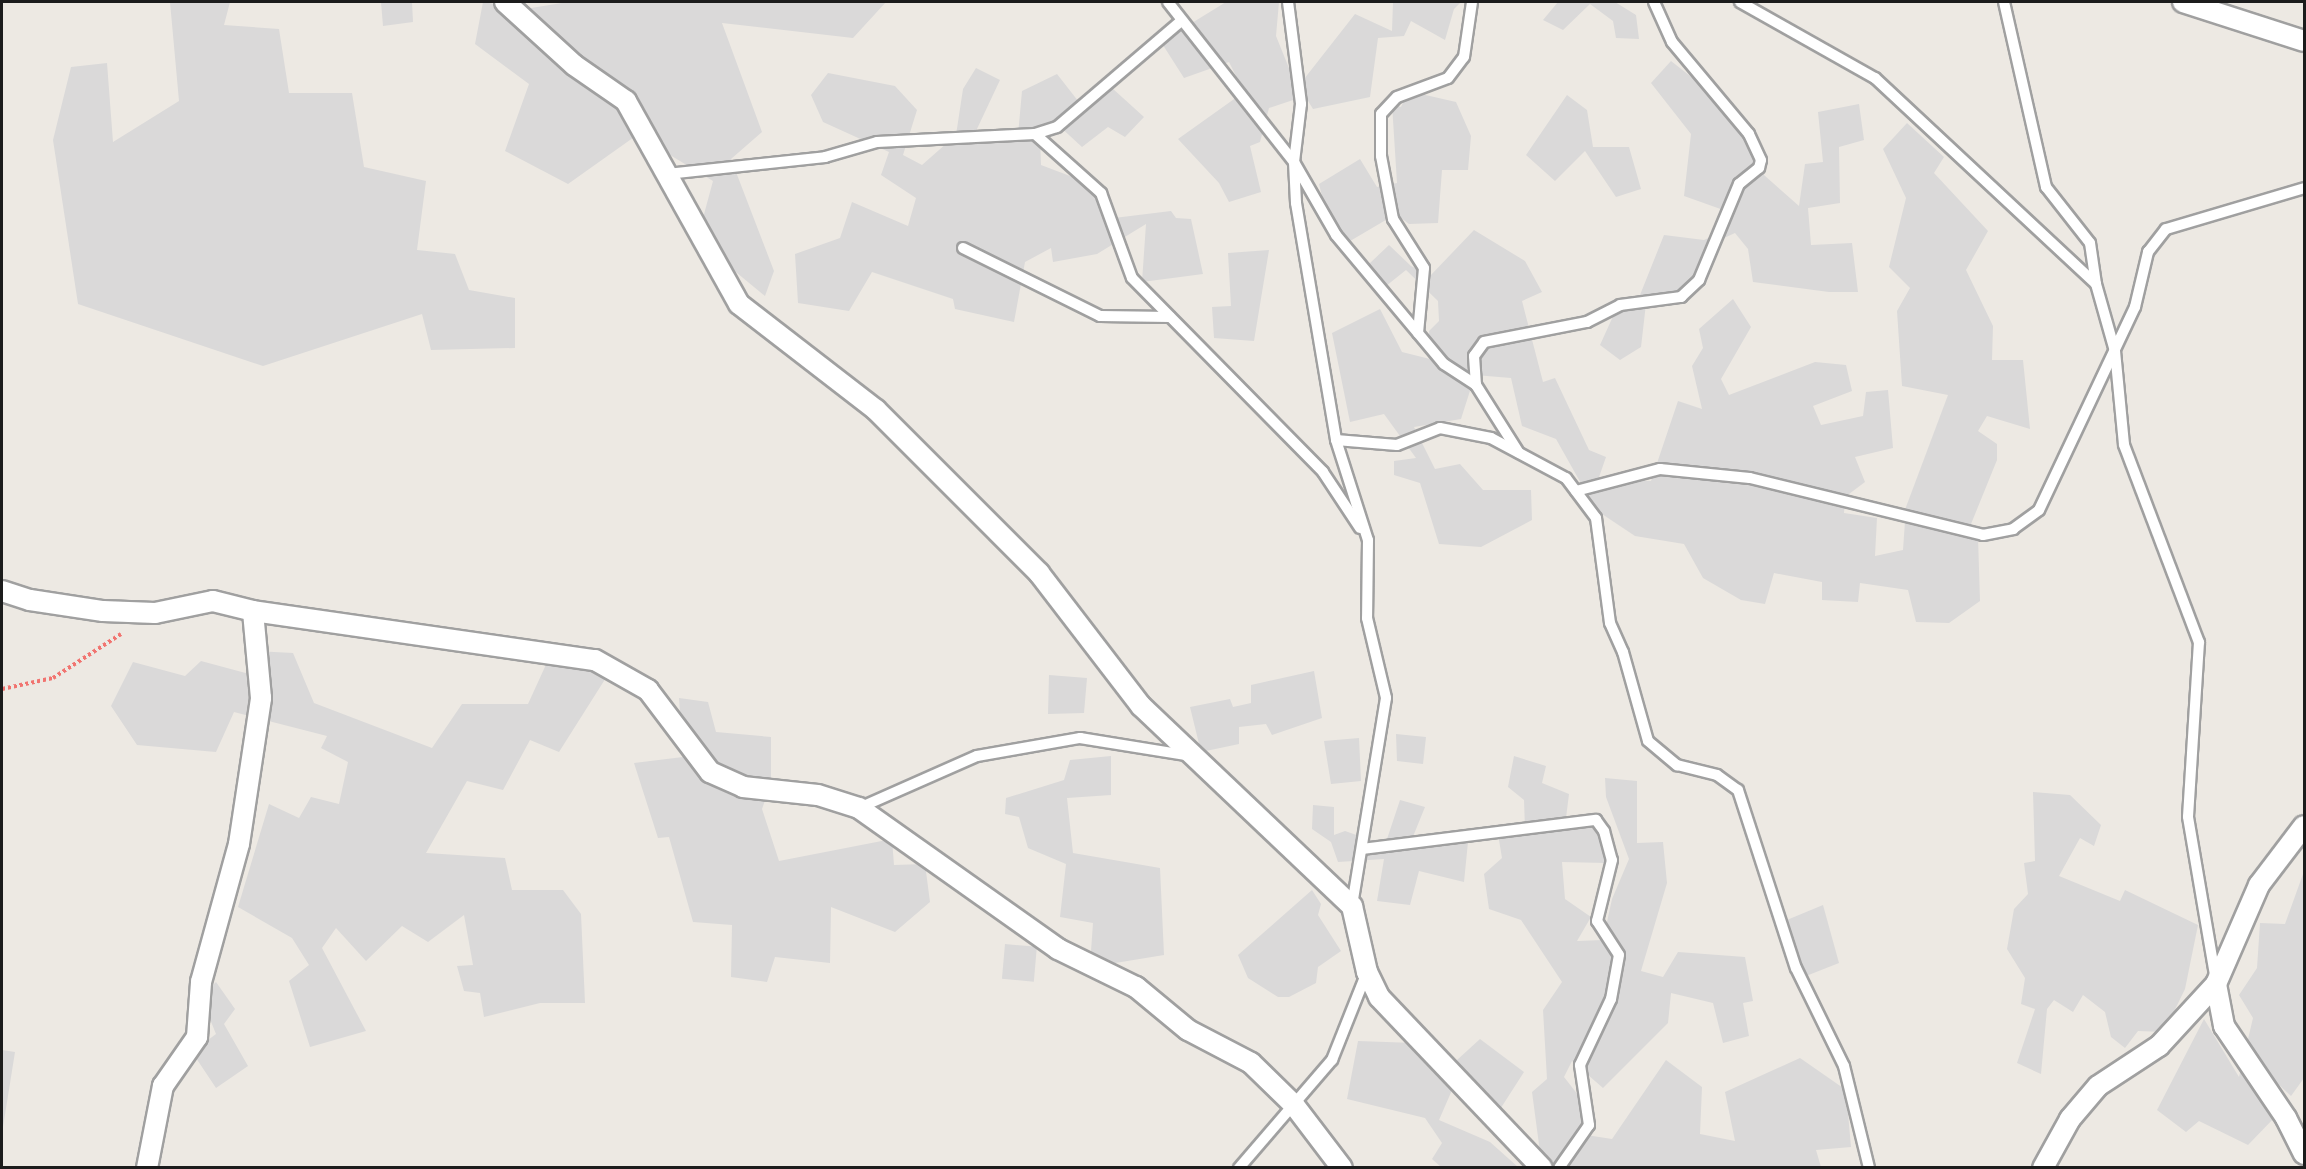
<!DOCTYPE html>
<html>
<head>
<meta charset="utf-8">
<style>
  body { margin:0 }
  #map { position:relative; width:2306px; height:1169px; overflow:hidden; background:#ede9e3; font-family:"Sofia Sans Condensed",sans-serif }
  div>[style] { position:absolute }
  .residential>* { inset:0; background:#dad9d9; transform-origin:0 0 }
  .path>* { height:4px; margin-top:-2px; transform-origin:0; background:repeating-linear-gradient(90deg,#f17470 0 3px,transparent 0 6px) }
  .roads { filter:drop-shadow(2px 0 #a0a0a0) drop-shadow(-2px 0 #a0a0a0) drop-shadow(0 2px #a0a0a0) drop-shadow(0 -2px #a0a0a0) }
  .lane>* { height:10px; margin:-5px; padding:0 5px; transform-origin:5px; border-radius:5px; background:#fff }
  .street>* { height:20px; margin:-10px; padding:0 10px; transform-origin:10px; border-radius:10px; background:#fff }
  span { translate:-50% -50%; white-space:nowrap; text-align:center; line-height:1.15; -webkit-text-stroke:6px #fff; paint-order:stroke }
  .frame { position:absolute; inset:0; border:3px solid #1c1c1c; pointer-events:none }
</style>
</head>
<body>
<div id="map">
  <div class="residential">
    <i style="clip-path:polygon(170px 2px,230px 2px,224px 25px,279px 29px,289px 93px,352px 93px,364px 167px,426px 181px,417px 250px,455px 254px,469px 290px,515px 298px,515px 348px,431px 350px,422px 314px,263px 366px,78px 304px,53px 140px,71px 67px,107px 63px,113px 142px,179px 101px)"></i>
    <i style="clip-path:polygon(381px 2px,412px 2px,413px 22px,383px 26px)"></i>
    <i style="clip-path:polygon(483px 2px,525px 9px,568px 2px,886px 2px,853px 38px,722px 23px,762px 132px,731px 159px,774px 271px,765px 296px,697px 240px,713px 181px,637px 135px,568px 184px,505px 151px,529px 84px,475px 44px)"></i>
    <i style="clip-path:polygon(1226px 2px,1279px 2px,1276px 36px,1297px 88px,1355px 14px,1392px 31px,1393px 2px,1461px 2px,1454px 9px,1445px 40px,1411px 21px,1404px 36px,1378px 38px,1370px 97px,1313px 109px,1305px 96px,1269px 108px,1260px 142px,1250px 146px,1261px 192px,1229px 202px,1219px 183px,1178px 139px,1244px 92px,1229px 62px,1184px 78px,1161px 42px)"></i>
    <i style="clip-path:polygon(1558px 2px,1615px 2px,1636px 15px,1639px 39px,1616px 38px,1613px 21px,1590px 4px,1563px 30px,1543px 20px)"></i>
    <i style="clip-path:polygon(1671px 61px,1741px 116px,1764px 175px,1799px 206px,1805px 164px,1823px 162px,1818px 112px,1859px 104px,1864px 140px,1839px 147px,1840px 203px,1808px 208px,1811px 245px,1852px 243px,1858px 292px,1829px 292px,1753px 282px,1748px 249px,1735px 233px,1713px 243px,1687px 293px,1672px 303px,1647px 295px,1641px 347px,1620px 360px,1600px 345px,1615px 312px,1634px 310px,1664px 235px,1704px 240px,1726px 230px,1729px 212px,1684px 196px,1691px 134px,1651px 83px)"></i>
    <i style="clip-path:polygon(976px 68px,1000px 80px,976px 131px,1018px 135px,1022px 91px,1057px 74px,1082px 106px,1112px 88px,1144px 117px,1125px 137px,1108px 127px,1082px 147px,1057px 124px,1040px 135px,1041px 165px,1091px 184px,1114px 218px,1171px 211px,1176px 218px,1191px 219px,1203px 274px,1142px 282px,1146px 224px,1097px 254px,1053px 262px,1051px 248px,1025px 262px,1014px 322px,955px 309px,953px 299px,872px 272px,849px 311px,798px 303px,795px 254px,840px 238px,852px 202px,908px 226px,916px 198px,881px 175px,889px 152px,823px 122px,811px 95px,828px 73px,895px 86px,917px 110px,903px 155px,922px 165px,956px 135px,963px 89px)"></i>
    <i style="clip-path:polygon(1408px 91px,1456px 102px,1471px 136px,1468px 170px,1442px 170px,1438px 223px,1409px 224px,1396px 214px,1345px 244px,1330px 228px,1319px 184px,1360px 159px,1377px 187px,1397px 183px,1392px 104px,1401px 107px)"></i>
    <i style="clip-path:polygon(1567px 95px,1587px 110px,1593px 147px,1629px 147px,1641px 189px,1616px 197px,1585px 151px,1555px 181px,1526px 155px)"></i>
    <i style="clip-path:polygon(1907px 123px,1944px 157px,1934px 173px,1988px 231px,1966px 270px,1993px 326px,1992px 360px,2023px 360px,2030px 429px,1987px 416px,1978px 431px,1997px 444px,1997px 460px,1969px 529px,1978px 537px,1980px 601px,1949px 623px,1916px 622px,1908px 590px,1860px 583px,1858px 602px,1822px 600px,1822px 582px,1774px 573px,1765px 604px,1741px 600px,1703px 578px,1684px 544px,1635px 536px,1596px 510px,1556px 439px,1522px 426px,1511px 378px,1475px 375px,1461px 419px,1414px 427px,1435px 469px,1460px 464px,1483px 490px,1531px 490px,1532px 520px,1481px 547px,1439px 544px,1420px 483px,1394px 475px,1394px 461px,1416px 458px,1384px 414px,1350px 422px,1332px 333px,1380px 309px,1402px 352px,1430px 359px,1429px 331px,1439px 321px,1438px 301px,1406px 270px,1386px 286px,1369px 264px,1389px 245px,1411px 266px,1430px 276px,1474px 230px,1525px 261px,1542px 292px,1522px 301px,1543px 382px,1555px 378px,1589px 450px,1606px 457px,1598px 480px,1651px 481px,1678px 401px,1702px 409px,1692px 366px,1703px 348px,1699px 329px,1733px 299px,1751px 327px,1721px 379px,1729px 395px,1815px 362px,1846px 365px,1852px 391px,1813px 406px,1821px 425px,1863px 416px,1866px 392px,1888px 390px,1893px 448px,1855px 457px,1865px 482px,1845px 497px,1844px 513px,1877px 518px,1875px 556px,1903px 550px,1906px 507px,1948px 395px,1902px 386px,1897px 311px,1910px 288px,1889px 267px,1906px 198px,1883px 149px)"></i>
    <i style="clip-path:polygon(1269px 250px,1254px 341px,1214px 338px,1212px 307px,1231px 306px,1228px 253px)"></i>
    <i style="clip-path:polygon(255px 651px,293px 653px,314px 703px,432px 748px,462px 704px,528px 704px,549px 658px,609px 673px,559px 752px,530px 740px,503px 790px,467px 781px,426px 853px,505px 858px,512px 890px,563px 890px,581px 914px,585px 1003px,540px 1003px,484px 1017px,480px 993px,464px 991px,457px 966px,473px 965px,464px 915px,428px 942px,402px 926px,366px 961px,336px 928px,322px 948px,366px 1031px,310px 1047px,289px 981px,309px 965px,292px 938px,238px 907px,269px 804px,299px 818px,311px 797px,339px 804px,348px 762px,321px 748px,327px 736px,234px 712px,216px 752px,137px 745px,111px 706px,133px 662px,185px 676px,201px 661px,253px 675px)"></i>
    <i style="clip-path:polygon(1314px 671px,1322px 718px,1272px 735px,1266px 724px,1239px 727px,1239px 744px,1201px 752px,1190px 707px,1230px 699px,1233px 707px,1251px 703px,1251px 685px)"></i>
    <i style="clip-path:polygon(1049px 675px,1087px 678px,1084px 713px,1048px 714px)"></i>
    <i style="clip-path:polygon(679px 698px,708px 702px,716px 732px,771px 737px,771px 783px,762px 809px,779px 861px,892px 839px,894px 865px,925px 864px,930px 902px,895px 932px,831px 907px,830px 963px,775px 957px,767px 982px,731px 977px,732px 925px,693px 922px,669px 837px,658px 838px,634px 763px,683px 757px)"></i>
    <i style="clip-path:polygon(1396px 734px,1426px 737px,1423px 764px,1397px 761px)"></i>
    <i style="clip-path:polygon(1359px 738px,1361px 781px,1331px 784px,1324px 741px)"></i>
    <i style="clip-path:polygon(1111px 756px,1111px 795px,1067px 798px,1073px 853px,1160px 868px,1164px 955px,1103px 965px,1091px 951px,1093px 923px,1060px 917px,1066px 864px,1028px 848px,1019px 817px,1005px 814px,1006px 798px,1064px 780px,1070px 760px)"></i>
    <i style="clip-path:polygon(1514px 756px,1546px 766px,1542px 783px,1569px 794px,1565px 826px,1599px 826px,1606px 863px,1562px 862px,1565px 899px,1591px 917px,1577px 941px,1603px 940px,1612px 899px,1629px 859px,1606px 797px,1605px 778px,1637px 781px,1637px 843px,1663px 842px,1667px 883px,1641px 971px,1663px 977px,1678px 952px,1745px 957px,1753px 1001px,1743px 1003px,1749px 1036px,1723px 1043px,1713px 1003px,1671px 993px,1668px 1023px,1603px 1088px,1572px 1061px,1564px 1077px,1582px 1100px,1586px 1135px,1612px 1139px,1666px 1060px,1702px 1087px,1700px 1134px,1735px 1141px,1725px 1092px,1800px 1058px,1846px 1090px,1851px 1147px,1816px 1150px,1821px 1167px,1542px 1167px,1532px 1092px,1547px 1079px,1543px 1010px,1562px 982px,1521px 920px,1489px 909px,1484px 874px,1502px 858px,1497px 828px,1525px 829px,1524px 800px,1508px 787px)"></i>
    <i style="clip-path:polygon(2033px 792px,2070px 795px,2101px 825px,2094px 846px,2080px 838px,2059px 876px,2120px 901px,2125px 890px,2198px 925px,2185px 989px,2164px 1032px,2138px 1031px,2125px 1048px,2111px 1037px,2105px 1012px,2083px 995px,2073px 1012px,2054px 1000px,2047px 1009px,2041px 1074px,2017px 1063px,2035px 1009px,2021px 1004px,2025px 978px,2007px 949px,2014px 909px,2028px 894px,2024px 863px,2035px 861px)"></i>
    <i style="clip-path:polygon(1400px 800px,1425px 807px,1412px 839px,1468px 842px,1464px 882px,1419px 871px,1410px 905px,1377px 901px,1384px 859px,1338px 862px,1331px 842px,1312px 829px,1313px 805px,1334px 807px,1334px 835px,1345px 831px,1385px 845px)"></i>
    <i style="clip-path:polygon(2303px 874px,2304px 1078px,2291px 1096px,2258px 1065px,2252px 1088px,2277px 1115px,2248px 1145px,2199px 1121px,2186px 1132px,2157px 1110px,2204px 1019px,2239px 1077px,2253px 1018px,2239px 995px,2257px 968px,2260px 923px,2285px 924px)"></i>
    <i style="clip-path:polygon(1312px 890px,1321px 904px,1318px 915px,1341px 951px,1318px 967px,1316px 983px,1289px 997px,1278px 997px,1248px 978px,1238px 955px)"></i>
    <i style="clip-path:polygon(1823px 905px,1839px 963px,1801px 978px,1782px 922px)"></i>
    <i style="left:1005px;top:944px;width:32px;height:35px;rotate:5deg"></i>
    <i style="clip-path:polygon(216px 982px,235px 1009px,224px 1024px,248px 1066px,216px 1088px,192px 1052px,216px 1034px,201px 997px)"></i>
    <i style="clip-path:polygon(1480px 1039px,1524px 1072px,1497px 1114px,1459px 1074px,1439px 1120px,1490px 1142px,1518px 1167px,1441px 1167px,1432px 1159px,1442px 1143px,1425px 1118px,1347px 1099px,1358px 1041px,1414px 1043px,1445px 1071px)"></i>
    <i style="clip-path:polygon(2px 1050px,15px 1052px,3px 1127px,2px 1127px)"></i>
  </div>
  <div class="path">
    <i style="left:2px;top:689px;width:52px;rotate:-12.2deg"></i>
    <i style="left:53px;top:678px;width:81px;rotate:-32.9deg"></i>
  </div>
  <div class="roads">
    <div class="lane">
      <i style="left:1168px;top:2px;width:204px;rotate:51.8deg"></i>
      <i style="left:1294px;top:162px;width:84px;rotate:60.1deg"></i>
      <i style="left:1336px;top:235px;width:168px;rotate:50.1deg"></i>
      <i style="left:1444px;top:364px;width:38px;rotate:33deg"></i>
      <i style="left:1476px;top:385px;width:80px;rotate:57.7deg"></i>
      <i style="left:1288px;top:2px;width:103px;rotate:82.7deg"></i>
      <i style="left:1301px;top:104px;width:58px;rotate:96.9deg"></i>
      <i style="left:1294px;top:162px;width:41px;rotate:87.2deg"></i>
      <i style="left:1296px;top:203px;width:240px;rotate:80.4deg"></i>
      <i style="left:1336px;top:440px;width:105px;rotate:72.3deg"></i>
      <i style="left:1368px;top:540px;width:78px;rotate:90.7deg"></i>
      <i style="left:1367px;top:618px;width:82px;rotate:76.6deg"></i>
      <i style="left:1386px;top:698px;width:211px;rotate:99.3deg"></i>
      <i style="left:1740px;top:2px;width:155px;rotate:29.4deg"></i>
      <i style="left:1875px;top:78px;width:302px;rotate:43deg"></i>
      <i style="left:2096px;top:284px;width:70px;rotate:74.2deg"></i>
      <i style="left:2115px;top:351px;width:94px;rotate:84.5deg"></i>
      <i style="left:2124px;top:445px;width:211px;rotate:69.2deg"></i>
      <i style="left:2199px;top:642px;width:175px;rotate:93.6deg"></i>
      <i style="left:2188px;top:817px;width:165px;rotate:80.3deg"></i>
      <i style="left:2004px;top:2px;width:190px;rotate:77.2deg"></i>
      <i style="left:2046px;top:187px;width:71px;rotate:51.8deg"></i>
      <i style="left:2090px;top:243px;width:41px;rotate:81.7deg"></i>
      <i style="left:1035px;top:134px;width:89px;rotate:41.8deg"></i>
      <i style="left:1101px;top:193px;width:90px;rotate:70deg"></i>
      <i style="left:1132px;top:278px;width:272px;rotate:45.4deg"></i>
      <i style="left:1323px;top:472px;width:67px;rotate:56.5deg"></i>
      <i style="left:667px;top:174px;width:159px;rotate:-6.1deg"></i>
      <i style="left:825px;top:157px;width:54px;rotate:-16.1deg"></i>
      <i style="left:877px;top:142px;width:158px;rotate:-2.9deg"></i>
      <i style="left:1035px;top:134px;width:23px;rotate:-18deg"></i>
      <i style="left:1057px;top:127px;width:163px;rotate:-40.5deg"></i>
      <i style="left:963px;top:248px;width:153px;rotate:26.4deg"></i>
      <i style="left:1100px;top:316px;width:70px;rotate:0.8deg"></i>
      <i style="left:1418px;top:333px;width:65px;rotate:-84.7deg"></i>
      <i style="left:1424px;top:268px;width:58px;rotate:-122.3deg"></i>
      <i style="left:1393px;top:219px;width:64px;rotate:-100.8deg"></i>
      <i style="left:1381px;top:156px;width:42px;rotate:-90deg"></i>
      <i style="left:1381px;top:114px;width:23px;rotate:-47deg"></i>
      <i style="left:1397px;top:97px;width:54px;rotate:-20.4deg"></i>
      <i style="left:1448px;top:78px;width:26px;rotate:-53deg"></i>
      <i style="left:1464px;top:57px;width:56px;rotate:-81.7deg"></i>
      <i style="left:1476px;top:385px;width:29px;rotate:-94deg"></i>
      <i style="left:1474px;top:356px;width:17px;rotate:-54deg"></i>
      <i style="left:1484px;top:342px;width:105px;rotate:-11deg"></i>
      <i style="left:1587px;top:322px;width:37px;rotate:-27deg"></i>
      <i style="left:1620px;top:305px;width:62px;rotate:-7.5deg"></i>
      <i style="left:1681px;top:297px;width:25px;rotate:-43deg"></i>
      <i style="left:1699px;top:280px;width:104px;rotate:-67.4deg"></i>
      <i style="left:1739px;top:184px;width:26px;rotate:-39deg"></i>
      <i style="left:1759px;top:168px;width:8px;rotate:-76deg"></i>
      <i style="left:1761px;top:160px;width:29px;rotate:-115deg"></i>
      <i style="left:1749px;top:134px;width:120px;rotate:-129.9deg"></i>
      <i style="left:1672px;top:42px;width:44px;rotate:-114.2deg"></i>
      <i style="left:1336px;top:440px;width:61px;rotate:4.7deg"></i>
      <i style="left:1397px;top:445px;width:46px;rotate:-21.6deg"></i>
      <i style="left:1440px;top:428px;width:52px;rotate:11.1deg"></i>
      <i style="left:1491px;top:438px;width:85px;rotate:28.1deg"></i>
      <i style="left:1566px;top:478px;width:50px;rotate:53.1deg"></i>
      <i style="left:1596px;top:518px;width:106px;rotate:82.4deg"></i>
      <i style="left:1610px;top:623px;width:32px;rotate:66deg"></i>
      <i style="left:1623px;top:652px;width:92px;rotate:74.3deg"></i>
      <i style="left:1648px;top:741px;width:38px;rotate:40deg"></i>
      <i style="left:1677px;top:765px;width:41px;rotate:14deg"></i>
      <i style="left:1717px;top:775px;width:26px;rotate:36deg"></i>
      <i style="left:1738px;top:790px;width:187px;rotate:72deg"></i>
      <i style="left:1796px;top:968px;width:109px;rotate:63.9deg"></i>
      <i style="left:1844px;top:1066px;width:105px;rotate:76.2deg"></i>
      <i style="left:1576px;top:491px;width:87px;rotate:-14.7deg"></i>
      <i style="left:1660px;top:469px;width:90px;rotate:5.7deg"></i>
      <i style="left:1750px;top:478px;width:240px;rotate:13.7deg"></i>
      <i style="left:1983px;top:535px;width:31px;rotate:-11deg"></i>
      <i style="left:2013px;top:529px;width:32px;rotate:-36deg"></i>
      <i style="left:2039px;top:510px;width:225px;rotate:-64.7deg"></i>
      <i style="left:2135px;top:307px;width:57px;rotate:-76.7deg"></i>
      <i style="left:2148px;top:252px;width:29px;rotate:-52deg"></i>
      <i style="left:2166px;top:229px;width:144px;rotate:-16.5deg"></i>
      <i style="left:859px;top:808px;width:129px;rotate:-23.8deg"></i>
      <i style="left:977px;top:756px;width:105px;rotate:-9.9deg"></i>
      <i style="left:1080px;top:738px;width:112px;rotate:9.2deg"></i>
      <i style="left:1362px;top:849px;width:236px;rotate:-7.1deg"></i>
      <i style="left:1596px;top:820px;width:14px;rotate:54deg"></i>
      <i style="left:1604px;top:831px;width:30px;rotate:75deg"></i>
      <i style="left:1612px;top:860px;width:63px;rotate:103.8deg"></i>
      <i style="left:1597px;top:921px;width:40px;rotate:57.1deg"></i>
      <i style="left:1619px;top:955px;width:45px;rotate:100.3deg"></i>
      <i style="left:1611px;top:999px;width:73px;rotate:115.2deg"></i>
      <i style="left:1580px;top:1065px;width:61px;rotate:81.5deg"></i>
      <i style="left:1589px;top:1125px;width:52px;rotate:124.9deg"></i>
      <i style="left:1239px;top:1168px;width:143px;rotate:-49.3deg"></i>
      <i style="left:1332px;top:1060px;width:95px;rotate:-68.3deg"></i>
    </div>
    <div class="street">
      <i style="left:505px;top:2px;width:93px;rotate:42.4deg"></i>
      <i style="left:574px;top:65px;width:63px;rotate:34.7deg"></i>
      <i style="left:626px;top:101px;width:232px;rotate:60.9deg"></i>
      <i style="left:739px;top:304px;width:173px;rotate:37.7deg"></i>
      <i style="left:876px;top:410px;width:231px;rotate:45deg"></i>
      <i style="left:1039px;top:573px;width:168px;rotate:52.5deg"></i>
      <i style="left:1141px;top:706px;width:291px;rotate:43.5deg"></i>
      <i style="left:1352px;top:906px;width:68px;rotate:77.2deg"></i>
      <i style="left:1367px;top:972px;width:28px;rotate:64deg"></i>
      <i style="left:1379px;top:997px;width:236px;rotate:46.4deg"></i>
      <i style="left:2183px;top:2px;width:127px;rotate:17.9deg"></i>
      <i style="left:2px;top:591px;width:29px;rotate:18deg"></i>
      <i style="left:30px;top:600px;width:74px;rotate:8.6deg"></i>
      <i style="left:103px;top:611px;width:52px;rotate:2.2deg"></i>
      <i style="left:155px;top:613px;width:59px;rotate:-11.7deg"></i>
      <i style="left:213px;top:601px;width:41px;rotate:14deg"></i>
      <i style="left:253px;top:611px;width:345px;rotate:8.2deg"></i>
      <i style="left:595px;top:660px;width:61px;rotate:29.5deg"></i>
      <i style="left:648px;top:690px;width:103px;rotate:52.9deg"></i>
      <i style="left:710px;top:772px;width:36px;rotate:24deg"></i>
      <i style="left:743px;top:787px;width:75px;rotate:6.1deg"></i>
      <i style="left:818px;top:795px;width:43px;rotate:17.6deg"></i>
      <i style="left:859px;top:808px;width:244px;rotate:35.3deg"></i>
      <i style="left:1058px;top:949px;width:87px;rotate:26deg"></i>
      <i style="left:1136px;top:987px;width:67px;rotate:39.6deg"></i>
      <i style="left:1188px;top:1030px;width:71px;rotate:27.6deg"></i>
      <i style="left:1251px;top:1063px;width:60px;rotate:44.3deg"></i>
      <i style="left:1294px;top:1105px;width:79px;rotate:52.7deg"></i>
      <i style="left:2216px;top:984px;width:43px;rotate:79.2deg"></i>
      <i style="left:2224px;top:1026px;width:111px;rotate:56deg"></i>
      <i style="left:2286px;top:1118px;width:40px;rotate:63.4deg"></i>
      <i style="left:147px;top:1168px;width:84px;rotate:-79deg"></i>
      <i style="left:163px;top:1086px;width:60px;rotate:-55.2deg"></i>
      <i style="left:197px;top:1037px;width:55px;rotate:-85.8deg"></i>
      <i style="left:201px;top:982px;width:143px;rotate:-74.6deg"></i>
      <i style="left:239px;top:844px;width:148px;rotate:-81.4deg"></i>
      <i style="left:261px;top:698px;width:87px;rotate:-95.3deg"></i>
      <i style="left:2043px;top:1168px;width:56px;rotate:-61.1deg"></i>
      <i style="left:2070px;top:1119px;width:43px;rotate:-49.7deg"></i>
      <i style="left:2098px;top:1086px;width:73px;rotate:-33.3deg"></i>
      <i style="left:2159px;top:1046px;width:84px;rotate:-47.4deg"></i>
      <i style="left:2216px;top:984px;width:108px;rotate:-66.5deg"></i>
      <i style="left:2259px;top:885px;width:74px;rotate:-52.7deg"></i>
    </div>
  </div>
  <div class="frame"></div>
</div>
</body>
</html>
